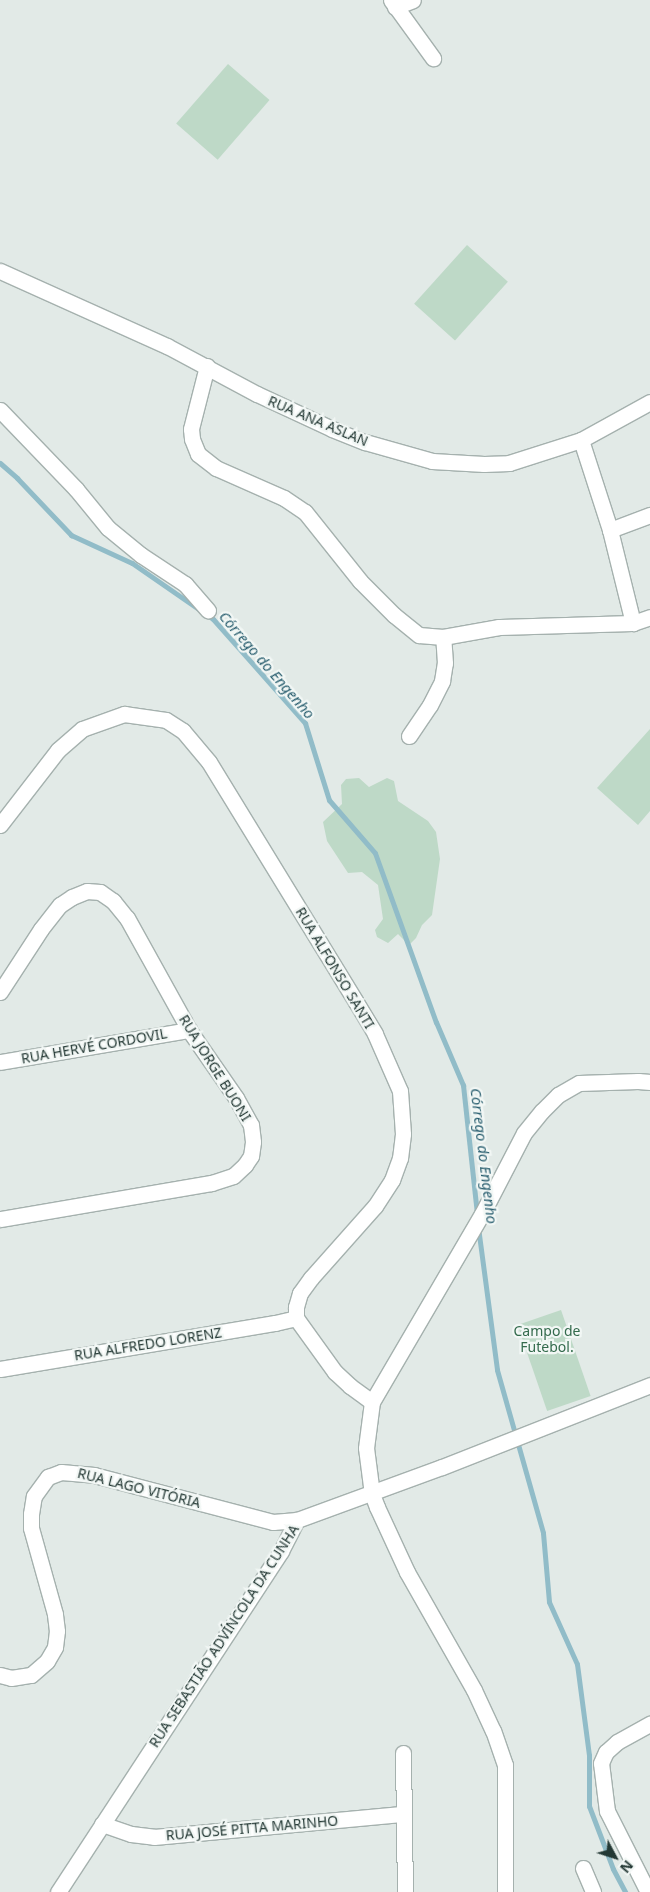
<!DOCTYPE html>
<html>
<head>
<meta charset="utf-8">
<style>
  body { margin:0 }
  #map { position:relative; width:650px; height:1892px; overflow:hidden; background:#e2eae7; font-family:"Noto Sans",sans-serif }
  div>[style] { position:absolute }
  .green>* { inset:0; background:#bed9c7; transform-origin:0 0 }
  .stream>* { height:5px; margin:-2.5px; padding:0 2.5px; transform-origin:2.5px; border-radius:2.5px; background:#91bcc8 }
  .roads { filter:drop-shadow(1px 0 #a5b1ae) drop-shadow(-1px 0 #a5b1ae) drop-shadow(0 1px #a5b1ae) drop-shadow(0 -1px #a5b1ae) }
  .minor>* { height:15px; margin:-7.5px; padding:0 7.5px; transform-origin:7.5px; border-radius:7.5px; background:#fff }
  span { translate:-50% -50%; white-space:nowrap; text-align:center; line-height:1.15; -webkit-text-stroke:4.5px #f2f7f5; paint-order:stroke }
  .street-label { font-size:14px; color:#243935 }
  .park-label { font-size:14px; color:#346b4d }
  .water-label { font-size:15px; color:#265c6d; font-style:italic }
  .north { position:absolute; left:590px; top:1832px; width:50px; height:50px; -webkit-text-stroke:4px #f2f7f5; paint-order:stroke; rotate:130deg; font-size:14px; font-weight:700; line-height:20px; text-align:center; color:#243935 }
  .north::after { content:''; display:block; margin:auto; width:18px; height:22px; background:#243935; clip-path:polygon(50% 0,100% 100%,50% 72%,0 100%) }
</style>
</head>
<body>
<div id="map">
  <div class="green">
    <i style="left:228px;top:64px;width:55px;height:79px;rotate:41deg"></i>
    <i style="left:467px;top:245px;width:55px;height:79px;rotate:42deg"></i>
    <i style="clip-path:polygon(650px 729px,650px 811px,638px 825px,597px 788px)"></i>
    <i style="clip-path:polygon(359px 778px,369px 787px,387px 778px,394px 781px,398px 801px,428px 821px,436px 832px,440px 859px,432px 915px,422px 925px,416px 938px,409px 945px,398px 934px,388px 943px,377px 937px,375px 930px,383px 919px,378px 885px,362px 872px,348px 873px,327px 841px,323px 822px,342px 804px,341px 785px,346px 779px)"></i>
    <i style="left:561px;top:1310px;width:91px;height:46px;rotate:71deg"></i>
  </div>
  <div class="stream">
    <i style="left:0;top:463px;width:23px;rotate:41deg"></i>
    <i style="left:17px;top:478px;width:79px;rotate:46.5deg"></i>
    <i style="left:71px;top:535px;width:67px;rotate:24.7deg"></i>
    <i style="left:132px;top:563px;width:98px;rotate:34.7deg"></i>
    <i style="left:213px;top:619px;width:139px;rotate:48.5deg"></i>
    <i style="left:305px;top:723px;width:81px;rotate:72.7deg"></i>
    <i style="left:329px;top:800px;width:70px;rotate:49deg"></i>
    <i style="left:375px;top:853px;width:180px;rotate:70.2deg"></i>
    <i style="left:436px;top:1022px;width:69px;rotate:66.8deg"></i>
    <i style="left:463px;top:1085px;width:130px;rotate:83.8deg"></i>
    <i style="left:478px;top:1227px;width:144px;rotate:82.4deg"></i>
    <i style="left:497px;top:1370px;width:169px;rotate:74.2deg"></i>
    <i style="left:543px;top:1533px;width:69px;rotate:85deg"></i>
    <i style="left:549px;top:1602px;width:68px;rotate:65.7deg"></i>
    <i style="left:577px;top:1664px;width:92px;rotate:82.5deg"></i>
    <i style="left:589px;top:1755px;width:51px;rotate:90deg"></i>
    <i style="left:589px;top:1806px;width:67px;rotate:69.1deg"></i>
    <i style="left:613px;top:1869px;width:26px;rotate:62deg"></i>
  </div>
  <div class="roads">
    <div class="minor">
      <i style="left:391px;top:0;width:72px;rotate:54.1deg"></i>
      <i style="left:395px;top:7px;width:19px;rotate:-21deg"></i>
      <i style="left:0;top:271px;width:183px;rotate:24.2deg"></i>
      <i style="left:167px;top:346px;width:102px;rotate:28.1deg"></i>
      <i style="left:257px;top:394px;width:83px;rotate:25deg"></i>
      <i style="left:332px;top:429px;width:35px;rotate:22deg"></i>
      <i style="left:365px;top:442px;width:70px;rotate:15.8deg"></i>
      <i style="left:432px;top:461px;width:52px;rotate:3.3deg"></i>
      <i style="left:484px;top:464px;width:25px;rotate:-2deg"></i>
      <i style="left:509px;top:463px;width:76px;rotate:-17.7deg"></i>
      <i style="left:581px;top:440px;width:79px;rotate:-28.8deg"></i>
      <i style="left:207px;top:366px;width:65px;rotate:104.3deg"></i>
      <i style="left:191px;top:429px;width:10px;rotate:84deg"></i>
      <i style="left:192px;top:439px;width:16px;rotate:68deg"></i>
      <i style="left:198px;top:454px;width:23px;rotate:38deg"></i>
      <i style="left:216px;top:468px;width:74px;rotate:23.8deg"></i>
      <i style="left:284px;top:498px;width:25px;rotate:34deg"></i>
      <i style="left:305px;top:512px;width:88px;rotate:51.4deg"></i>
      <i style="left:360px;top:581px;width:48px;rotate:45deg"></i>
      <i style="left:394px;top:615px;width:32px;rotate:39deg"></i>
      <i style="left:419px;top:635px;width:24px;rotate:5deg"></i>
      <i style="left:443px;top:637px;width:57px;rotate:-10.1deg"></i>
      <i style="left:499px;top:627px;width:134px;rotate:-1.7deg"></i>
      <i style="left:0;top:410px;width:110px;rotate:46.1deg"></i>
      <i style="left:76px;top:489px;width:50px;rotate:50.6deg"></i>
      <i style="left:108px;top:528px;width:43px;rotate:39.3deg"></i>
      <i style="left:141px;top:555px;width:53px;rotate:33.4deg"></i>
      <i style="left:185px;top:584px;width:35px;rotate:49deg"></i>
      <i style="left:581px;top:440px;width:95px;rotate:72.1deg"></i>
      <i style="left:610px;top:530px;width:96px;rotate:76.1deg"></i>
      <i style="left:633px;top:623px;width:18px;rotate:-19deg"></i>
      <i style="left:610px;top:530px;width:43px;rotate:-20.6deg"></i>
      <i style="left:409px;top:736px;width:37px;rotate:-56deg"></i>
      <i style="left:430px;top:705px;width:27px;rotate:-63deg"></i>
      <i style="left:442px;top:681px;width:18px;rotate:-81deg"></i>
      <i style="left:445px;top:663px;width:26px;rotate:-94deg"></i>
      <i style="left:0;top:825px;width:95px;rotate:-52.3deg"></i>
      <i style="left:58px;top:750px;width:32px;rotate:-41deg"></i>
      <i style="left:82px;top:729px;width:45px;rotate:-19.7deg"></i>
      <i style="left:124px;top:714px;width:42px;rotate:8.1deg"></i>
      <i style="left:166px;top:720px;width:20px;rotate:33deg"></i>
      <i style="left:183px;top:731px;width:40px;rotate:50deg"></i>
      <i style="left:209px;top:762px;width:281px;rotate:58.5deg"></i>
      <i style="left:356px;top:1002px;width:37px;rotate:59deg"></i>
      <i style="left:375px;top:1034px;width:62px;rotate:66.3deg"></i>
      <i style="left:400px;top:1091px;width:43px;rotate:86deg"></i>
      <i style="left:403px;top:1134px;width:24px;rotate:97deg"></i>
      <i style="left:400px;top:1158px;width:23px;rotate:110deg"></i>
      <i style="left:392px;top:1180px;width:31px;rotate:123deg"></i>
      <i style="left:375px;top:1206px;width:96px;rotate:131.6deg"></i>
      <i style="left:311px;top:1278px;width:19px;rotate:126deg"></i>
      <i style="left:300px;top:1293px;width:15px;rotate:106deg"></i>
      <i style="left:296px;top:1307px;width:11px;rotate:90deg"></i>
      <i style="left:296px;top:1318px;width:67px;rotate:54.2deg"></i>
      <i style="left:335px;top:1372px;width:21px;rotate:43deg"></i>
      <i style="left:350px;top:1386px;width:27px;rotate:36deg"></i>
      <i style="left:0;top:992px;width:75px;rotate:-56.9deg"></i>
      <i style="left:41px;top:929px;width:31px;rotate:-52deg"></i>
      <i style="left:60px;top:905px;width:14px;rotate:-34deg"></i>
      <i style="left:72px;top:897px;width:16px;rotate:-22deg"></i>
      <i style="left:87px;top:891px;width:13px;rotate:4deg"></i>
      <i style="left:100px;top:892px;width:16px;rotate:35deg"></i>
      <i style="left:113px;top:901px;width:22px;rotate:51deg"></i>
      <i style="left:127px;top:918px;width:128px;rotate:61deg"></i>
      <i style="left:189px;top:1030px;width:83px;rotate:55.3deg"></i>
      <i style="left:236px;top:1098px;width:31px;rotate:61deg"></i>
      <i style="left:251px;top:1125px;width:17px;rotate:83deg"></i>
      <i style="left:253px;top:1142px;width:14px;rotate:98deg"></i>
      <i style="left:251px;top:1156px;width:11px;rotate:124deg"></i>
      <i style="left:245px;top:1165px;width:16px;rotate:137deg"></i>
      <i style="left:233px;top:1176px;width:23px;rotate:162deg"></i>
      <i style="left:211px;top:1183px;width:214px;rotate:170.3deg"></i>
      <i style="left:0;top:1062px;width:192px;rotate:-9.6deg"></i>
      <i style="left:0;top:1369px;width:279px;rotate:-9.5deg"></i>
      <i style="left:275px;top:1323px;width:22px;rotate:-13deg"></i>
      <i style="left:0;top:1675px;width:11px;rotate:15deg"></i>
      <i style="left:11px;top:1678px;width:20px;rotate:-9deg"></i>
      <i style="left:31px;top:1675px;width:21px;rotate:-41deg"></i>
      <i style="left:47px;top:1661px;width:16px;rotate:-60deg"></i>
      <i style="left:55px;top:1647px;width:16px;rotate:-83deg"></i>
      <i style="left:57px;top:1631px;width:17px;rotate:-97deg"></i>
      <i style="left:55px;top:1614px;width:89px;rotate:-105.6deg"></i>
      <i style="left:31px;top:1528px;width:14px;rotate:-90deg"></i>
      <i style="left:31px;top:1514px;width:18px;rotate:-81deg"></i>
      <i style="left:34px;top:1496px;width:24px;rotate:-54deg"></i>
      <i style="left:48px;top:1477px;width:14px;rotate:-21deg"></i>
      <i style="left:61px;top:1472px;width:33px;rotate:5deg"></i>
      <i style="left:94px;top:1475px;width:185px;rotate:14.7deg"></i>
      <i style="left:273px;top:1522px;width:24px;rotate:-5deg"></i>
      <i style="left:297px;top:1520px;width:154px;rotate:-20.1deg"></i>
      <i style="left:442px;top:1467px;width:224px;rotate:-21.5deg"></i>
      <i style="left:403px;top:1753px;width:139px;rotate:89.2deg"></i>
      <i style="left:102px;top:1824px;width:31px;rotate:19deg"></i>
      <i style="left:131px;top:1834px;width:23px;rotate:7deg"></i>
      <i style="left:154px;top:1837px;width:251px;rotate:-5.3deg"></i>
      <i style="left:583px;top:1868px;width:26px;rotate:67deg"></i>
      <i style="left:58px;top:1892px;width:407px;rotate:-56.8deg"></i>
      <i style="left:281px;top:1551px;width:35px;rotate:-63deg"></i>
      <i style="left:505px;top:1892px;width:127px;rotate:-90deg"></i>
      <i style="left:505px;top:1765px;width:36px;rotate:-109deg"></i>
      <i style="left:493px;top:1731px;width:45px;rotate:-114.9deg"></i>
      <i style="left:474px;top:1690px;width:136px;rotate:-119.6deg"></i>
      <i style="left:407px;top:1572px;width:72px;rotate:-114.8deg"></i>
      <i style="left:377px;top:1507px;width:14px;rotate:-111deg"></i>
      <i style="left:372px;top:1494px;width:46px;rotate:-97.4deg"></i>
      <i style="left:366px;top:1448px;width:46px;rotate:-82.6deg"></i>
      <i style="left:372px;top:1402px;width:218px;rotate:-59.7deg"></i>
      <i style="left:482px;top:1214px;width:91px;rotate:-62.6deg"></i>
      <i style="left:524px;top:1133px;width:28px;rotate:-51deg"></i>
      <i style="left:542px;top:1111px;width:23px;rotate:-45deg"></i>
      <i style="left:558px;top:1095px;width:24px;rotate:-30deg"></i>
      <i style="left:579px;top:1083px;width:59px;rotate:-1.9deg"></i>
      <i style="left:638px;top:1081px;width:12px;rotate:5deg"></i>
      <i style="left:648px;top:1892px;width:91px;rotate:-116.8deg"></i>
      <i style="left:607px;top:1811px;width:48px;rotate:-97.1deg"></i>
      <i style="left:601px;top:1763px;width:12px;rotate:-66deg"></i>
      <i style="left:606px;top:1752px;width:15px;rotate:-42deg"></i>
      <i style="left:617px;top:1742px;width:38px;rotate:-29deg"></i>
    </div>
  </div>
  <div class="street-label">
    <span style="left:318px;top:421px;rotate:23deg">RUA ANA ASLAN</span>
    <span style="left:335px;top:968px;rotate:59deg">RUA ALFONSO SANTI</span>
    <span style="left:94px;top:1046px;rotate:-10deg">RUA HERVÉ CORDOVIL</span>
    <span style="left:215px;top:1068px;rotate:58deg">RUA JORGE BUONI</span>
    <span style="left:148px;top:1344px;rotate:-9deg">RUA ALFREDO LORENZ</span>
    <span style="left:139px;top:1488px;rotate:14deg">RUA LAGO VITÓRIA</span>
    <span style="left:224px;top:1636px;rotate:-57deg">RUA SEBASTIÃO ADVÍNCOLA DA CUNHA</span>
    <span style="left:252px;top:1828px;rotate:-5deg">RUA JOSÉ PITTA MARINHO</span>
  </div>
  <div class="park-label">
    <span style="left:547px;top:1339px">Campo de<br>Futebol.</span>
  </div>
  <div class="water-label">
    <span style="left:267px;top:665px;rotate:49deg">Córrego do Engenho</span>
    <span style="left:484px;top:1156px;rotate:83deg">Córrego do Engenho</span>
  </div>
  <div class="north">N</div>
</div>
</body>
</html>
